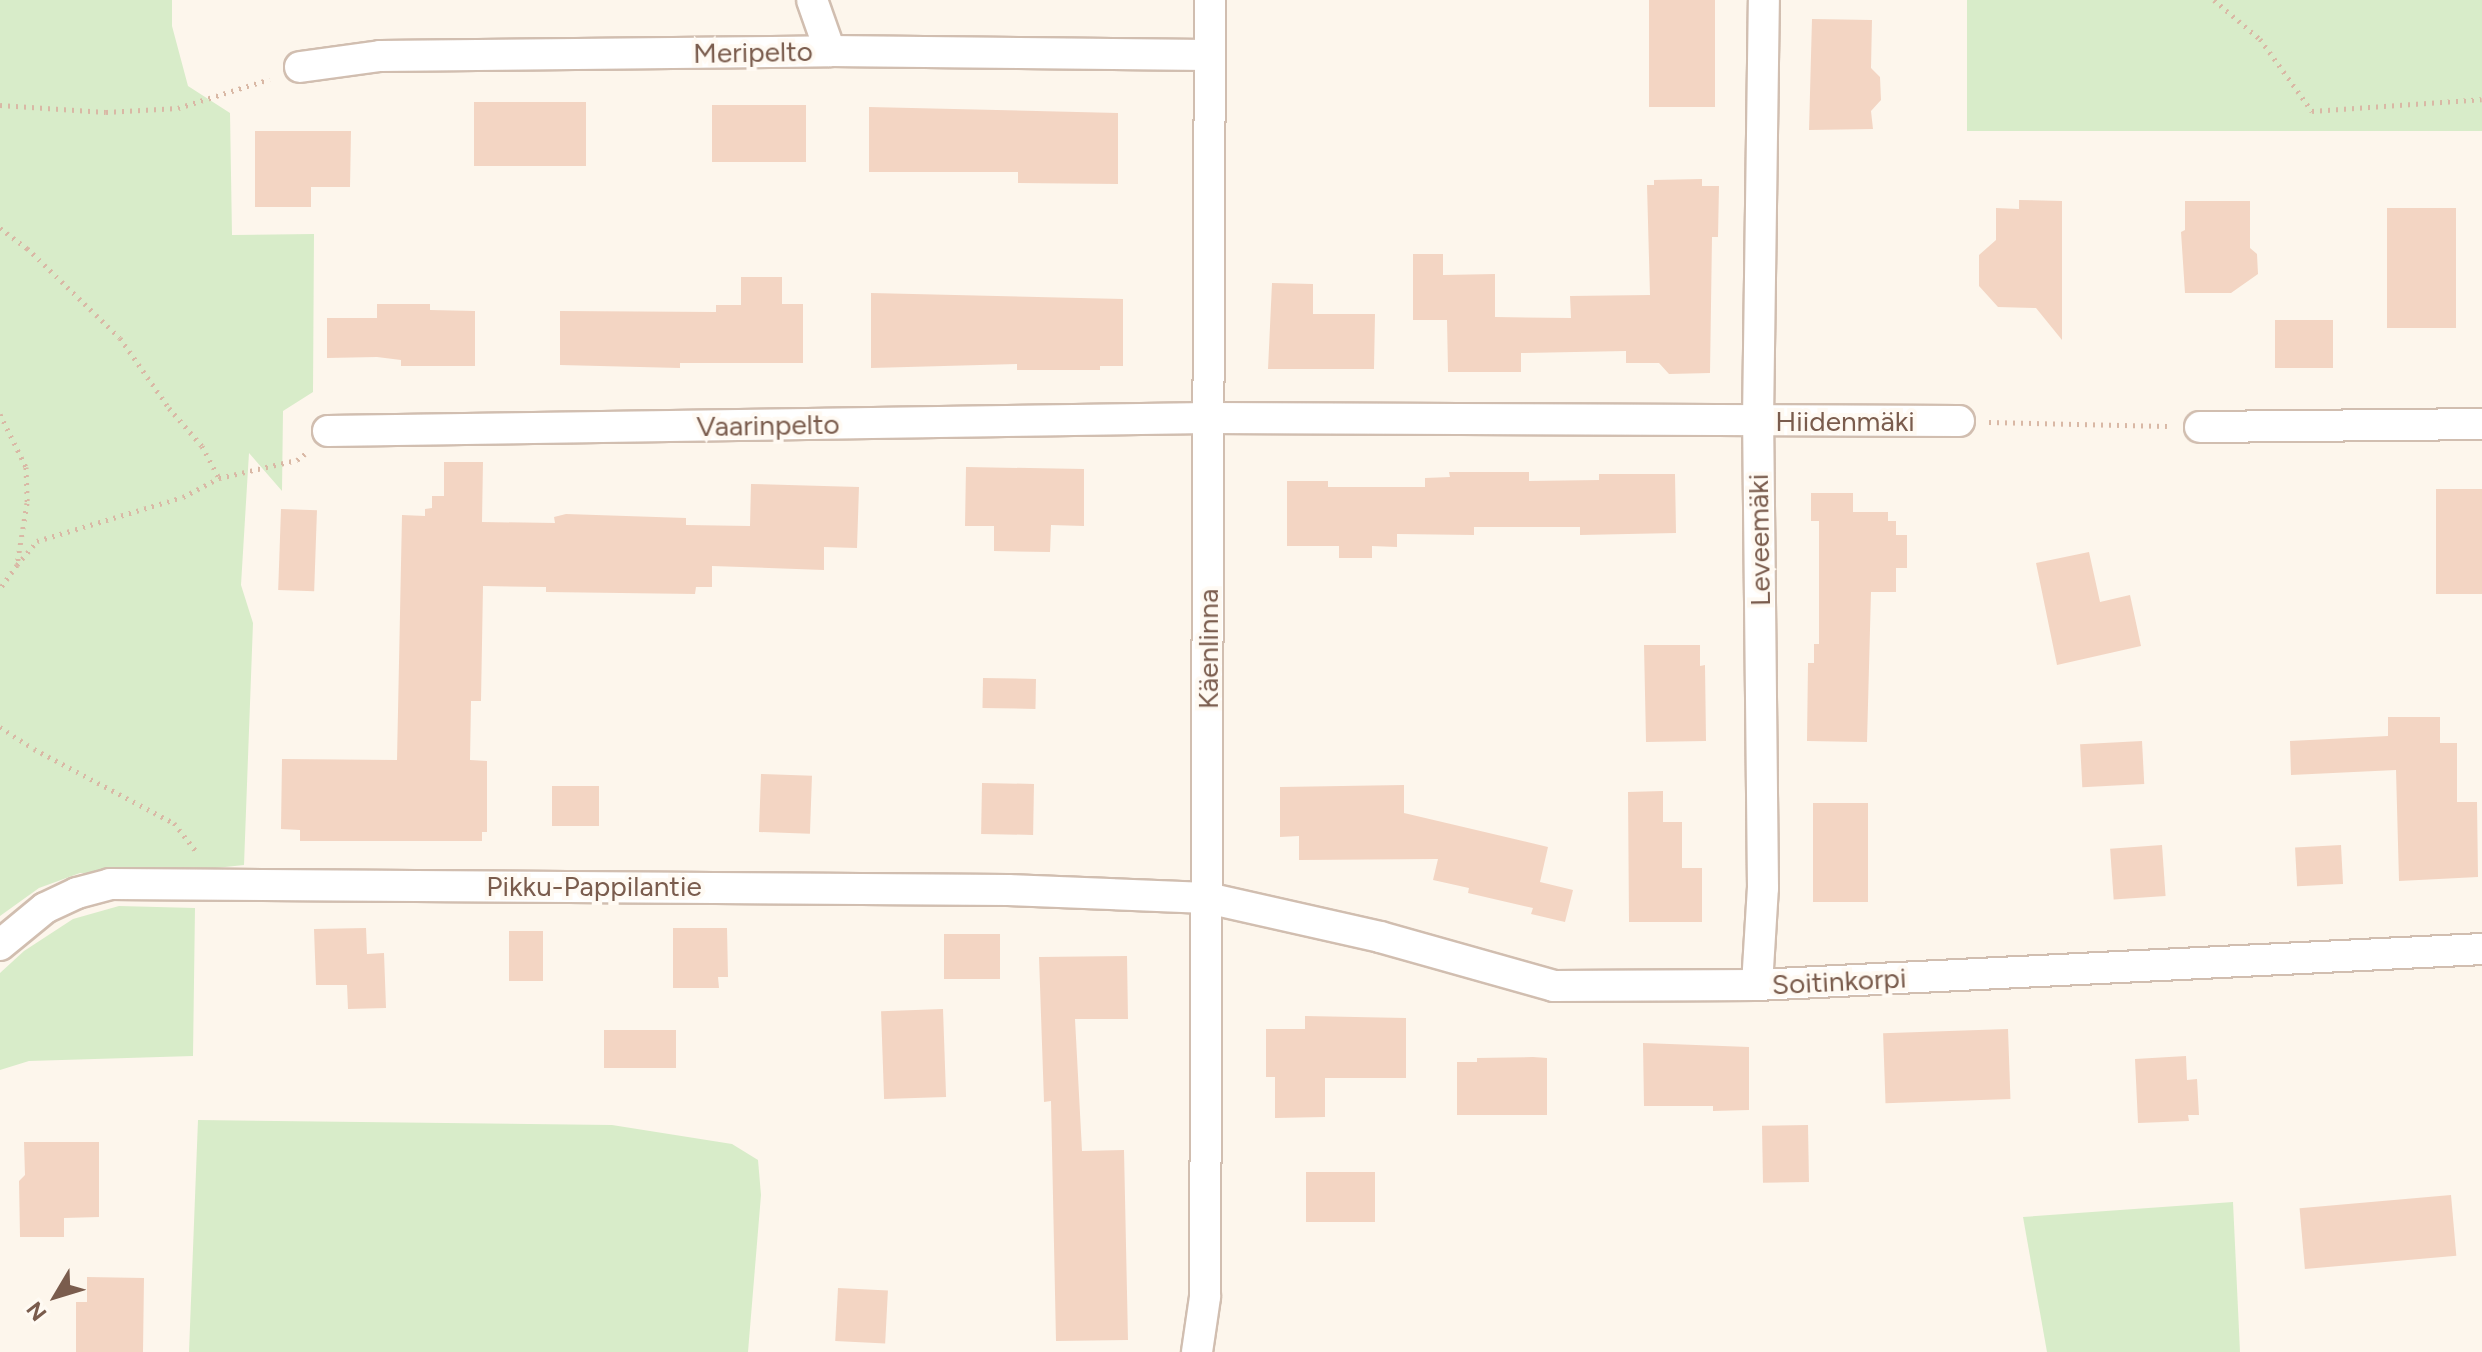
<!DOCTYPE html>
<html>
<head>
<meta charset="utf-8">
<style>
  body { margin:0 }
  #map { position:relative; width:2482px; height:1352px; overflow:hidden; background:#fdf6ec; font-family:Figtree,sans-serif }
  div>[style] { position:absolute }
  .green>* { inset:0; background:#d8ecc9; transform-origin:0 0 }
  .building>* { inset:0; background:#f3d5c3; transform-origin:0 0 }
  .path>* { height:5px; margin-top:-2.5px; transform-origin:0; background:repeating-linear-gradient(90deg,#d9b8a5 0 2px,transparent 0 8px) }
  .roads { filter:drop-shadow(2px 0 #d1beb0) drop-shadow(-2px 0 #d1beb0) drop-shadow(0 2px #d1beb0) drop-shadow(0 -2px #d1beb0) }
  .street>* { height:30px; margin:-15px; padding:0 15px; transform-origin:15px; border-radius:15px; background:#fff }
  span { translate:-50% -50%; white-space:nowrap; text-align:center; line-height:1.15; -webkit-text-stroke:8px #fffaf3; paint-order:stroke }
  .street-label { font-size:28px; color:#7a5c4d }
  .north { position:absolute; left:16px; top:1256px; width:80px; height:80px; -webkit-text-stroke:6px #fffaf3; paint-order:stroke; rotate:232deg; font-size:22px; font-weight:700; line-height:32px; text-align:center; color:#7a5c4d }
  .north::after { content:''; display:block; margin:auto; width:28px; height:36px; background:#7a5c4d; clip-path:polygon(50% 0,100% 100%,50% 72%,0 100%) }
</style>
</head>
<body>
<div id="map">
  <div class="green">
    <i style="clip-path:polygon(0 0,172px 0,172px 26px,188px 86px,230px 113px,232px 235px,314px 234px,313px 392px,283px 411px,282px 491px,249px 453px,241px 585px,253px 623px,244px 865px,178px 872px,80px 873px,39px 888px,0 916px)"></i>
    <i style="left:1967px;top:0;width:515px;height:131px"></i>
    <i style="clip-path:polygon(119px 906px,195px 908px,193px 1056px,29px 1061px,0 1070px,0 973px,24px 951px,73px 919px)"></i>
    <i style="clip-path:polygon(198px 1120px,612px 1125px,732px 1144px,758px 1160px,761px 1195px,748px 1352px,189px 1352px)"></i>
    <i style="clip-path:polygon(2233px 1202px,2240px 1352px,2047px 1352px,2023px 1217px)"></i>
  </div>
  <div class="building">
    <i style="left:1649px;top:0;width:66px;height:107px"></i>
    <i style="clip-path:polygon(1812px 19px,1872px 20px,1871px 68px,1880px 77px,1881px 100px,1871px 111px,1873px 129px,1809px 130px)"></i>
    <i style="left:474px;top:102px;width:112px;height:64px"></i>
    <i style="left:806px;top:105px;width:57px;height:94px;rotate:90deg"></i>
    <i style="clip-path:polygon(869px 107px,1118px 113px,1118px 184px,1018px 183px,1018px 172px,869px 172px)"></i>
    <i style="clip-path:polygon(255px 131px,351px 131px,350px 187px,311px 187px,311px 207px,255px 207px)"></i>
    <i style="clip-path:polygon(1702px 179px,1702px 186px,1719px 186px,1718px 237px,1712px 237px,1710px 373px,1669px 374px,1659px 363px,1626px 363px,1626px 351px,1521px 353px,1521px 372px,1448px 372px,1447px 320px,1413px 320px,1413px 254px,1443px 254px,1443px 275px,1495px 274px,1495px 317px,1571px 318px,1570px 296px,1650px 295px,1647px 185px,1654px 185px,1654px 180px)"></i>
    <i style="clip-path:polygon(2019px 200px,2062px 201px,2062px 340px,2036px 308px,1998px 307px,1979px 286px,1979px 255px,1996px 240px,1996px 208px,2019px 209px)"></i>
    <i style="clip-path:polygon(2185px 201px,2250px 201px,2250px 248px,2257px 254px,2258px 274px,2231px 293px,2185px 293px,2181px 232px,2185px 230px)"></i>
    <i style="left:2456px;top:208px;width:120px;height:69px;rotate:90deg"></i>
    <i style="clip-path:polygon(741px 277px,782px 277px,782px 304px,803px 304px,803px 363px,680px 363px,680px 368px,560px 365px,560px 311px,716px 312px,716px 305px,741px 305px)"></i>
    <i style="clip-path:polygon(1272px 283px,1313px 284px,1313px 314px,1375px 314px,1374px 369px,1268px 369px)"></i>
    <i style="clip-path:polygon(871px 293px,1123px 299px,1123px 366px,1100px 366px,1100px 370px,1017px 370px,1017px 364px,871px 368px)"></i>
    <i style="clip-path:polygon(377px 304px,430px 304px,430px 310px,475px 311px,475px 366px,401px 366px,401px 360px,377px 357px,327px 358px,327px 318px,377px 318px)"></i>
    <i style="left:2275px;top:320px;width:58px;height:48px"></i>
    <i style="clip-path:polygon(444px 462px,483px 462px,482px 522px,555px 523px,554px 517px,566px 514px,686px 518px,686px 525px,750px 526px,751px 484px,859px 487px,857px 548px,824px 547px,824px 570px,712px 566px,712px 587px,696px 587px,695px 594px,546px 592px,546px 587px,483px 586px,481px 701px,471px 701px,470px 760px,487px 761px,487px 832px,482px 832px,482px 841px,300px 841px,300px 830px,281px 829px,282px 759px,397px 760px,402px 515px,425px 516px,425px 509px,432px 508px,432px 496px,444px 496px)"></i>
    <i style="clip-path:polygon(966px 467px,1084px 469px,1084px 526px,1051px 525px,1050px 552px,994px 551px,994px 526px,965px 526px)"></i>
    <i style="clip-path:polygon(1449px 472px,1529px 472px,1529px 481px,1599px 480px,1599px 474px,1675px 474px,1676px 533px,1580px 535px,1580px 527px,1474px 527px,1474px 535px,1397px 534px,1397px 547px,1372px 546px,1372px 558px,1339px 558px,1339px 546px,1287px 546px,1287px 481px,1328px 481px,1328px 487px,1425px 487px,1425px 478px,1450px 477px)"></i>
    <i style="left:2436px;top:489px;width:46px;height:105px"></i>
    <i style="clip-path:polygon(1811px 493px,1853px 493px,1853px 512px,1888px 512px,1888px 521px,1896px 521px,1896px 535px,1907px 535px,1907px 568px,1896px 568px,1896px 592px,1871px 592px,1867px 742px,1807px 741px,1808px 663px,1814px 663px,1814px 644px,1819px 644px,1819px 521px,1811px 521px)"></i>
    <i style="left:281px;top:509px;width:36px;height:81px;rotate:2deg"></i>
    <i style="clip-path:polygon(2089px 552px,2100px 602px,2130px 595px,2141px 646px,2057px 665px,2036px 563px)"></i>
    <i style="clip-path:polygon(1644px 645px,1700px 645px,1700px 666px,1705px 665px,1706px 741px,1646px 742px)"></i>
    <i style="left:983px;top:678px;width:53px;height:30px;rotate:1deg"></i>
    <i style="clip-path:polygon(2388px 717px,2440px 717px,2440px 743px,2457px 743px,2457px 802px,2477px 802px,2478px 877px,2399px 881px,2396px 770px,2291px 775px,2290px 741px,2388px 736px)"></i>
    <i style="left:2142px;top:741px;width:43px;height:62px;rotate:87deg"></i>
    <i style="left:761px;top:774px;width:51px;height:58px;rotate:2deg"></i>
    <i style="left:982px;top:783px;width:52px;height:51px;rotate:1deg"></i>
    <i style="clip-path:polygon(1404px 785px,1404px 813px,1548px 847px,1540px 882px,1573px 890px,1565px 922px,1531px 914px,1533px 908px,1468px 893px,1469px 888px,1433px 880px,1438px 859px,1299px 860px,1299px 836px,1280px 837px,1280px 787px)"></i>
    <i style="left:599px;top:786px;width:40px;height:47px;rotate:90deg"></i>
    <i style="clip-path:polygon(1663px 791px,1663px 822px,1682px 822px,1682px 868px,1702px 868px,1702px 922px,1629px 922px,1628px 792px)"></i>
    <i style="left:1813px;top:803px;width:55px;height:99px"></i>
    <i style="left:2162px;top:845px;width:51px;height:52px;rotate:86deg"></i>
    <i style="left:2341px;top:845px;width:39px;height:46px;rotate:87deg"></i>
    <i style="clip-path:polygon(366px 928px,367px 954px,384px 953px,386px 1008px,348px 1009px,347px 985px,316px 985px,314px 929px)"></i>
    <i style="clip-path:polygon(673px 928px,727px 928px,728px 977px,718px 977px,719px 988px,673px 988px)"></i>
    <i style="left:509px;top:931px;width:34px;height:50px"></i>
    <i style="left:944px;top:934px;width:56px;height:45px"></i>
    <i style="clip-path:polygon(1127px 956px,1128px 1019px,1075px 1019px,1082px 1151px,1124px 1150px,1128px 1340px,1056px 1341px,1051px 1101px,1044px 1102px,1039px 957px)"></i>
    <i style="left:943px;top:1009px;width:88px;height:62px;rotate:88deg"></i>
    <i style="clip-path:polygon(1305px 1016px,1406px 1018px,1406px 1078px,1325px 1078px,1325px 1117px,1275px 1118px,1275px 1077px,1266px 1077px,1266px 1029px,1305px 1029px)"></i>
    <i style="left:2008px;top:1029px;width:70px;height:125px;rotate:88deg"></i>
    <i style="left:676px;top:1030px;width:38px;height:72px;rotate:90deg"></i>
    <i style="clip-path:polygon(1643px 1043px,1749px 1047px,1749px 1110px,1713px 1111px,1713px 1106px,1644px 1106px)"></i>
    <i style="clip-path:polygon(2186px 1056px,2187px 1080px,2197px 1079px,2199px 1115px,2188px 1115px,2189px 1121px,2138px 1123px,2135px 1059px)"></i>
    <i style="clip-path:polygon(1533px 1057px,1547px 1058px,1547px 1115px,1457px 1115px,1457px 1062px,1477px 1062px,1477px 1058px)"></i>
    <i style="left:1808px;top:1125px;width:57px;height:46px;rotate:89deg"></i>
    <i style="clip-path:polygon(24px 1142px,99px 1142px,99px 1217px,64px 1218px,64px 1237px,20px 1237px,19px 1181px,25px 1175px)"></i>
    <i style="left:1306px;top:1172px;width:69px;height:50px"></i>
    <i style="left:2451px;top:1195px;width:61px;height:152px;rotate:85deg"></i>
    <i style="clip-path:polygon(87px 1277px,144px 1278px,143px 1352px,76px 1352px,76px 1302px,87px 1302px)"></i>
    <i style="left:838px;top:1288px;width:50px;height:53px;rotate:3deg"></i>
  </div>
  <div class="path">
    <i style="left:2214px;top:0;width:60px;rotate:40.3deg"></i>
    <i style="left:2260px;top:39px;width:89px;rotate:54.2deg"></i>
    <i style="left:2312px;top:111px;width:170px;rotate:-4deg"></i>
    <i style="left:0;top:105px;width:106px;rotate:3.8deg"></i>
    <i style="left:106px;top:112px;width:72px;rotate:-3.2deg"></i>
    <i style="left:178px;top:108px;width:96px;rotate:-17.5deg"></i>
    <i style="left:0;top:228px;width:34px;rotate:37deg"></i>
    <i style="left:27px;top:248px;width:129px;rotate:44.1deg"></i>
    <i style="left:120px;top:338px;width:85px;rotate:55deg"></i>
    <i style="left:169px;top:408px;width:50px;rotate:49deg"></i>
    <i style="left:202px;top:446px;width:36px;rotate:62deg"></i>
    <i style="left:0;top:414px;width:59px;rotate:63.9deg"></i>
    <i style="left:26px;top:467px;width:36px;rotate:88deg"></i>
    <i style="left:27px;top:503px;width:63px;rotate:99.2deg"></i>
    <i style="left:17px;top:565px;width:29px;rotate:126deg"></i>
    <i style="left:1989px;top:422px;width:178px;rotate:1.3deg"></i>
    <i style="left:17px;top:565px;width:31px;rotate:-50deg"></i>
    <i style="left:37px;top:541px;width:152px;rotate:-16.8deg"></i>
    <i style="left:183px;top:497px;width:41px;rotate:-27.8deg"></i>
    <i style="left:219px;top:478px;width:80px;rotate:-13deg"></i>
    <i style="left:297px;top:460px;width:10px;rotate:-37deg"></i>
    <i style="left:0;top:727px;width:40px;rotate:32.9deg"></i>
    <i style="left:34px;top:749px;width:158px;rotate:27.9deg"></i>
    <i style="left:174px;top:823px;width:37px;rotate:52deg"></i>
  </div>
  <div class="roads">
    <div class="street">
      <i style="left:812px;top:0;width:54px;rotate:70.6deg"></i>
      <i style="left:300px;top:67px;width:81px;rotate:-7.8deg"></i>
      <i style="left:380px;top:56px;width:450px;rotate:-0.6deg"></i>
      <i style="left:830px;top:51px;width:377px;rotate:0.6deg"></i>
      <i style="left:2200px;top:427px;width:282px;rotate:-0.6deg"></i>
      <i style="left:328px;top:431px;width:880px;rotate:-0.85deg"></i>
      <i style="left:1208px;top:418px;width:751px;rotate:0.23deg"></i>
      <i style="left:0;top:945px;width:58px;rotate:-39.4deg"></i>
      <i style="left:45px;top:908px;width:35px;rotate:-25deg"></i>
      <i style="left:77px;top:893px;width:34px;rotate:-15deg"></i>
      <i style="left:110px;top:884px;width:898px;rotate:0.38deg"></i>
      <i style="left:1008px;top:890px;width:199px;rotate:2.3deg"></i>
      <i style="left:1207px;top:898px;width:177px;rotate:12.7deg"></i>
      <i style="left:1380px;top:937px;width:181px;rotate:15.7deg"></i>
      <i style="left:1554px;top:986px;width:203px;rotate:-0.3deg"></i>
      <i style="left:1757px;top:985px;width:726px;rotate:-2.84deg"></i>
      <i style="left:1757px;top:985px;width:97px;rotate:-86.5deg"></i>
      <i style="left:1763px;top:888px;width:467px;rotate:-90.6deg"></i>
      <i style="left:1758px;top:421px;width:421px;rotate:-89.2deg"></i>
      <i style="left:1197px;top:1352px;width:56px;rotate:-81.7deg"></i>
      <i style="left:1205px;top:1297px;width:1297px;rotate:-89.78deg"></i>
    </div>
  </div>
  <div class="street-label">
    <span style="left:753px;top:52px;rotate:-1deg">Meripelto</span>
    <span style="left:1845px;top:421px">Hiidenmäki</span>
    <span style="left:768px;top:425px;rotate:-1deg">Vaarinpelto</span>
    <span style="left:1759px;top:540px;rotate:-91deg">Leveemäki</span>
    <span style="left:1208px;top:649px;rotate:-90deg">Käenlinna</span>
    <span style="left:594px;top:886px">Pikku-Pappilantie</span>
    <span style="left:1839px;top:981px;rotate:-3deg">Soitinkorpi</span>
  </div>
  <div class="north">N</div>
</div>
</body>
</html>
